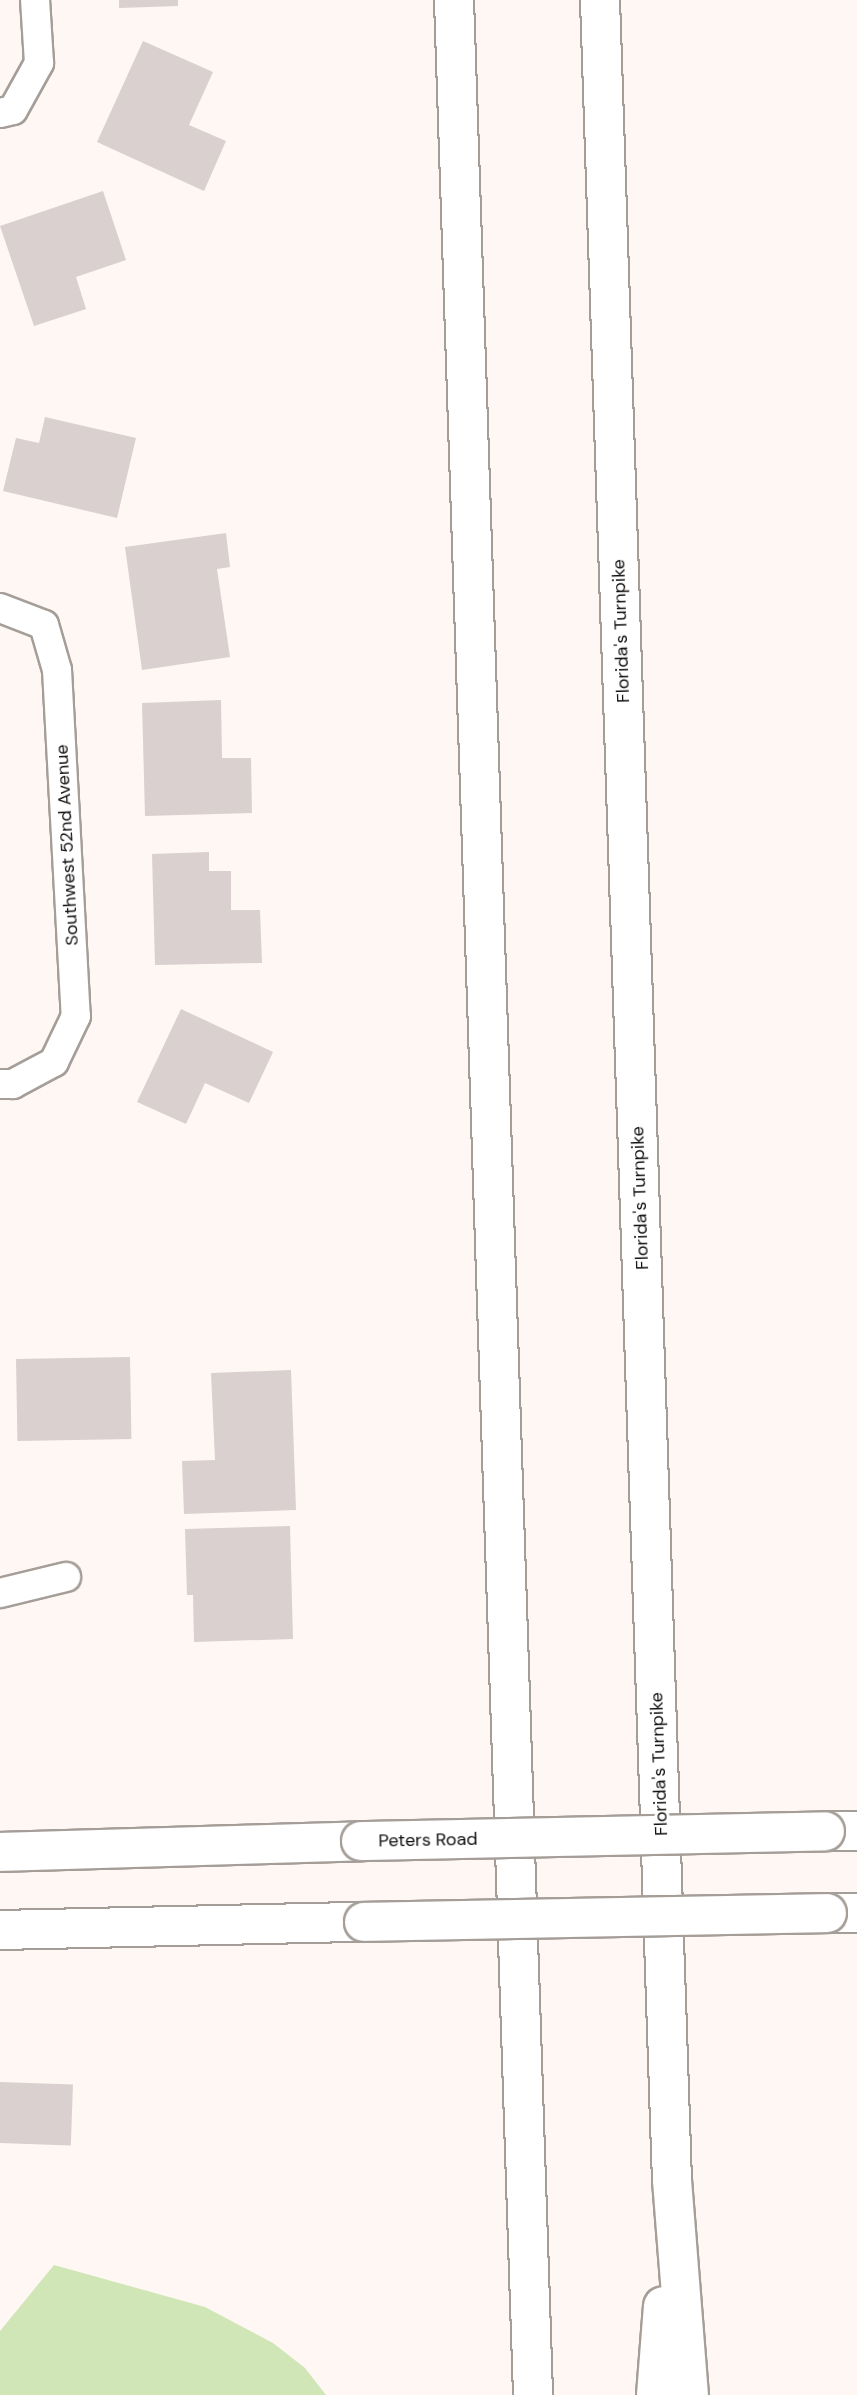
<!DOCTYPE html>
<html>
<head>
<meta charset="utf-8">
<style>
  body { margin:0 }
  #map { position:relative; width:857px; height:2395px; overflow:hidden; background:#fef7f3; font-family:"DM Sans",sans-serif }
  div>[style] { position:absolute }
  .green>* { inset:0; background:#d0e6b7 }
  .building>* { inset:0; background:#dad0cf; transform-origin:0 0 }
  .roads { filter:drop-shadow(2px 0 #a59e98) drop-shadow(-2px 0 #a59e98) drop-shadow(0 2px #a59e98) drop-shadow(0 -2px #a59e98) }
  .minor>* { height:28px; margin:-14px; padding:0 14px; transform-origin:14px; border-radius:14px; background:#fff }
  .secondary>* { height:38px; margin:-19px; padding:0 19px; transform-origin:19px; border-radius:19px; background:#fff }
  .motorway>* { height:38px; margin:-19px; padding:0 19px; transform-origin:19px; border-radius:19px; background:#fff }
  .bridges { filter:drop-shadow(2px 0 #a59e98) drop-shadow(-2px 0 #a59e98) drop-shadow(0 2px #a59e98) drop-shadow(0 -2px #a59e98) }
  .secondary-bridge>* { height:38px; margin:-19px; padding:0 19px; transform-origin:19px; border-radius:19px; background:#fff }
  span { translate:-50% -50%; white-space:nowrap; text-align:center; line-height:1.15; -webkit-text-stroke:6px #fff; paint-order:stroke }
  .street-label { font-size:18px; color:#110f0d }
</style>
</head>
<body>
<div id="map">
  <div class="green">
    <i style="clip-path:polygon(54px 2265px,205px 2307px,273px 2343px,305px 2368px,326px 2395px,0 2395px,0 2331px)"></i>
  </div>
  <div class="building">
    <i style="clip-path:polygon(119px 0,178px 0,178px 6px,119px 8px)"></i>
    <i style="clip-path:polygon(143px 41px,213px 72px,189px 125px,226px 141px,204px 191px,97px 142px)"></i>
    <i style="clip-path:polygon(103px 191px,126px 260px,76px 277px,86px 309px,34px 326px,0 226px)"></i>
    <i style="clip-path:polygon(45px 417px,136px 438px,117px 518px,3px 491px,16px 438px,39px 443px)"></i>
    <i style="clip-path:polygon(226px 533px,230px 567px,217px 569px,230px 657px,142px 670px,125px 547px)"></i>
    <i style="clip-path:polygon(221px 700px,222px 758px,251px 758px,252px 813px,145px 816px,142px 703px)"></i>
    <i style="clip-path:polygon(209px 852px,209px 871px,231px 871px,231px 910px,260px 910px,262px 963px,155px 965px,152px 854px)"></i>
    <i style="clip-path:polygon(181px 1009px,273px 1052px,249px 1103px,205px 1083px,186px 1124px,137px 1102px)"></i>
    <i style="left:130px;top:1357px;width:82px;height:114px;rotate:89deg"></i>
    <i style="clip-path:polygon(291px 1370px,296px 1510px,184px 1514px,182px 1461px,215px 1460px,211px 1373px)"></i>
    <i style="clip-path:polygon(290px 1526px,293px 1639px,194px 1642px,193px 1595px,187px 1595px,185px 1529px)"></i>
    <i style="left:0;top:2082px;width:73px;height:61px;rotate:2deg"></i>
  </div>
  <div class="roads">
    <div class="minor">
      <i style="left:0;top:113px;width:13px;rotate:-13deg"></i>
      <i style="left:13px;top:110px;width:54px;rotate:-61deg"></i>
      <i style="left:39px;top:63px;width:63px;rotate:-93.6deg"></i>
      <i style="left:0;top:608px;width:47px;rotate:21.1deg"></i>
      <i style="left:44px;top:625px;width:47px;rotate:73.9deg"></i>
      <i style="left:57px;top:670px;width:347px;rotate:86.9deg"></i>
      <i style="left:76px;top:1016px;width:51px;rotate:115.6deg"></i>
      <i style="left:54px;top:1062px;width:47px;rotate:151.8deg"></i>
      <i style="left:13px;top:1084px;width:13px;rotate:180deg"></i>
      <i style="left:0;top:1593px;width:68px;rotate:-13.6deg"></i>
    </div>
    <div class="secondary">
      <i style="left:825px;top:1831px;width:32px"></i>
      <i style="left:0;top:1852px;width:361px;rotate:-1.7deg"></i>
      <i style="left:827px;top:1913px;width:30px"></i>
      <i style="left:0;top:1930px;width:364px;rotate:-1.3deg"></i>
    </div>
    <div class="motorway">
      <i style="left:454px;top:0;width:2396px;rotate:88.11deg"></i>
      <i style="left:600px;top:0;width:2181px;rotate:88.11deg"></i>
      <i style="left:672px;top:2180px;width:216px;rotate:85.5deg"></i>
      <i style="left:656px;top:2395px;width:89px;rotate:-85.5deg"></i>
    </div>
  </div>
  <div class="bridges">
    <div class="secondary-bridge">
      <i style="left:361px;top:1841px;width:464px;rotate:-1.2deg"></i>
      <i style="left:364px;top:1922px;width:463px;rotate:-1.1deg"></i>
    </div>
  </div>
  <div class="street-label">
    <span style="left:621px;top:631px;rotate:-92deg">Florida's Turnpike</span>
    <span style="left:67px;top:845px;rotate:-93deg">Southwest 52nd Avenue</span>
    <span style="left:640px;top:1198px;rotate:-92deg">Florida's Turnpike</span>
    <span style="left:659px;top:1764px;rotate:-92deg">Florida's Turnpike</span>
    <span style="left:428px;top:1840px;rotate:-1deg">Peters Road</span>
  </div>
</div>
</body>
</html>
